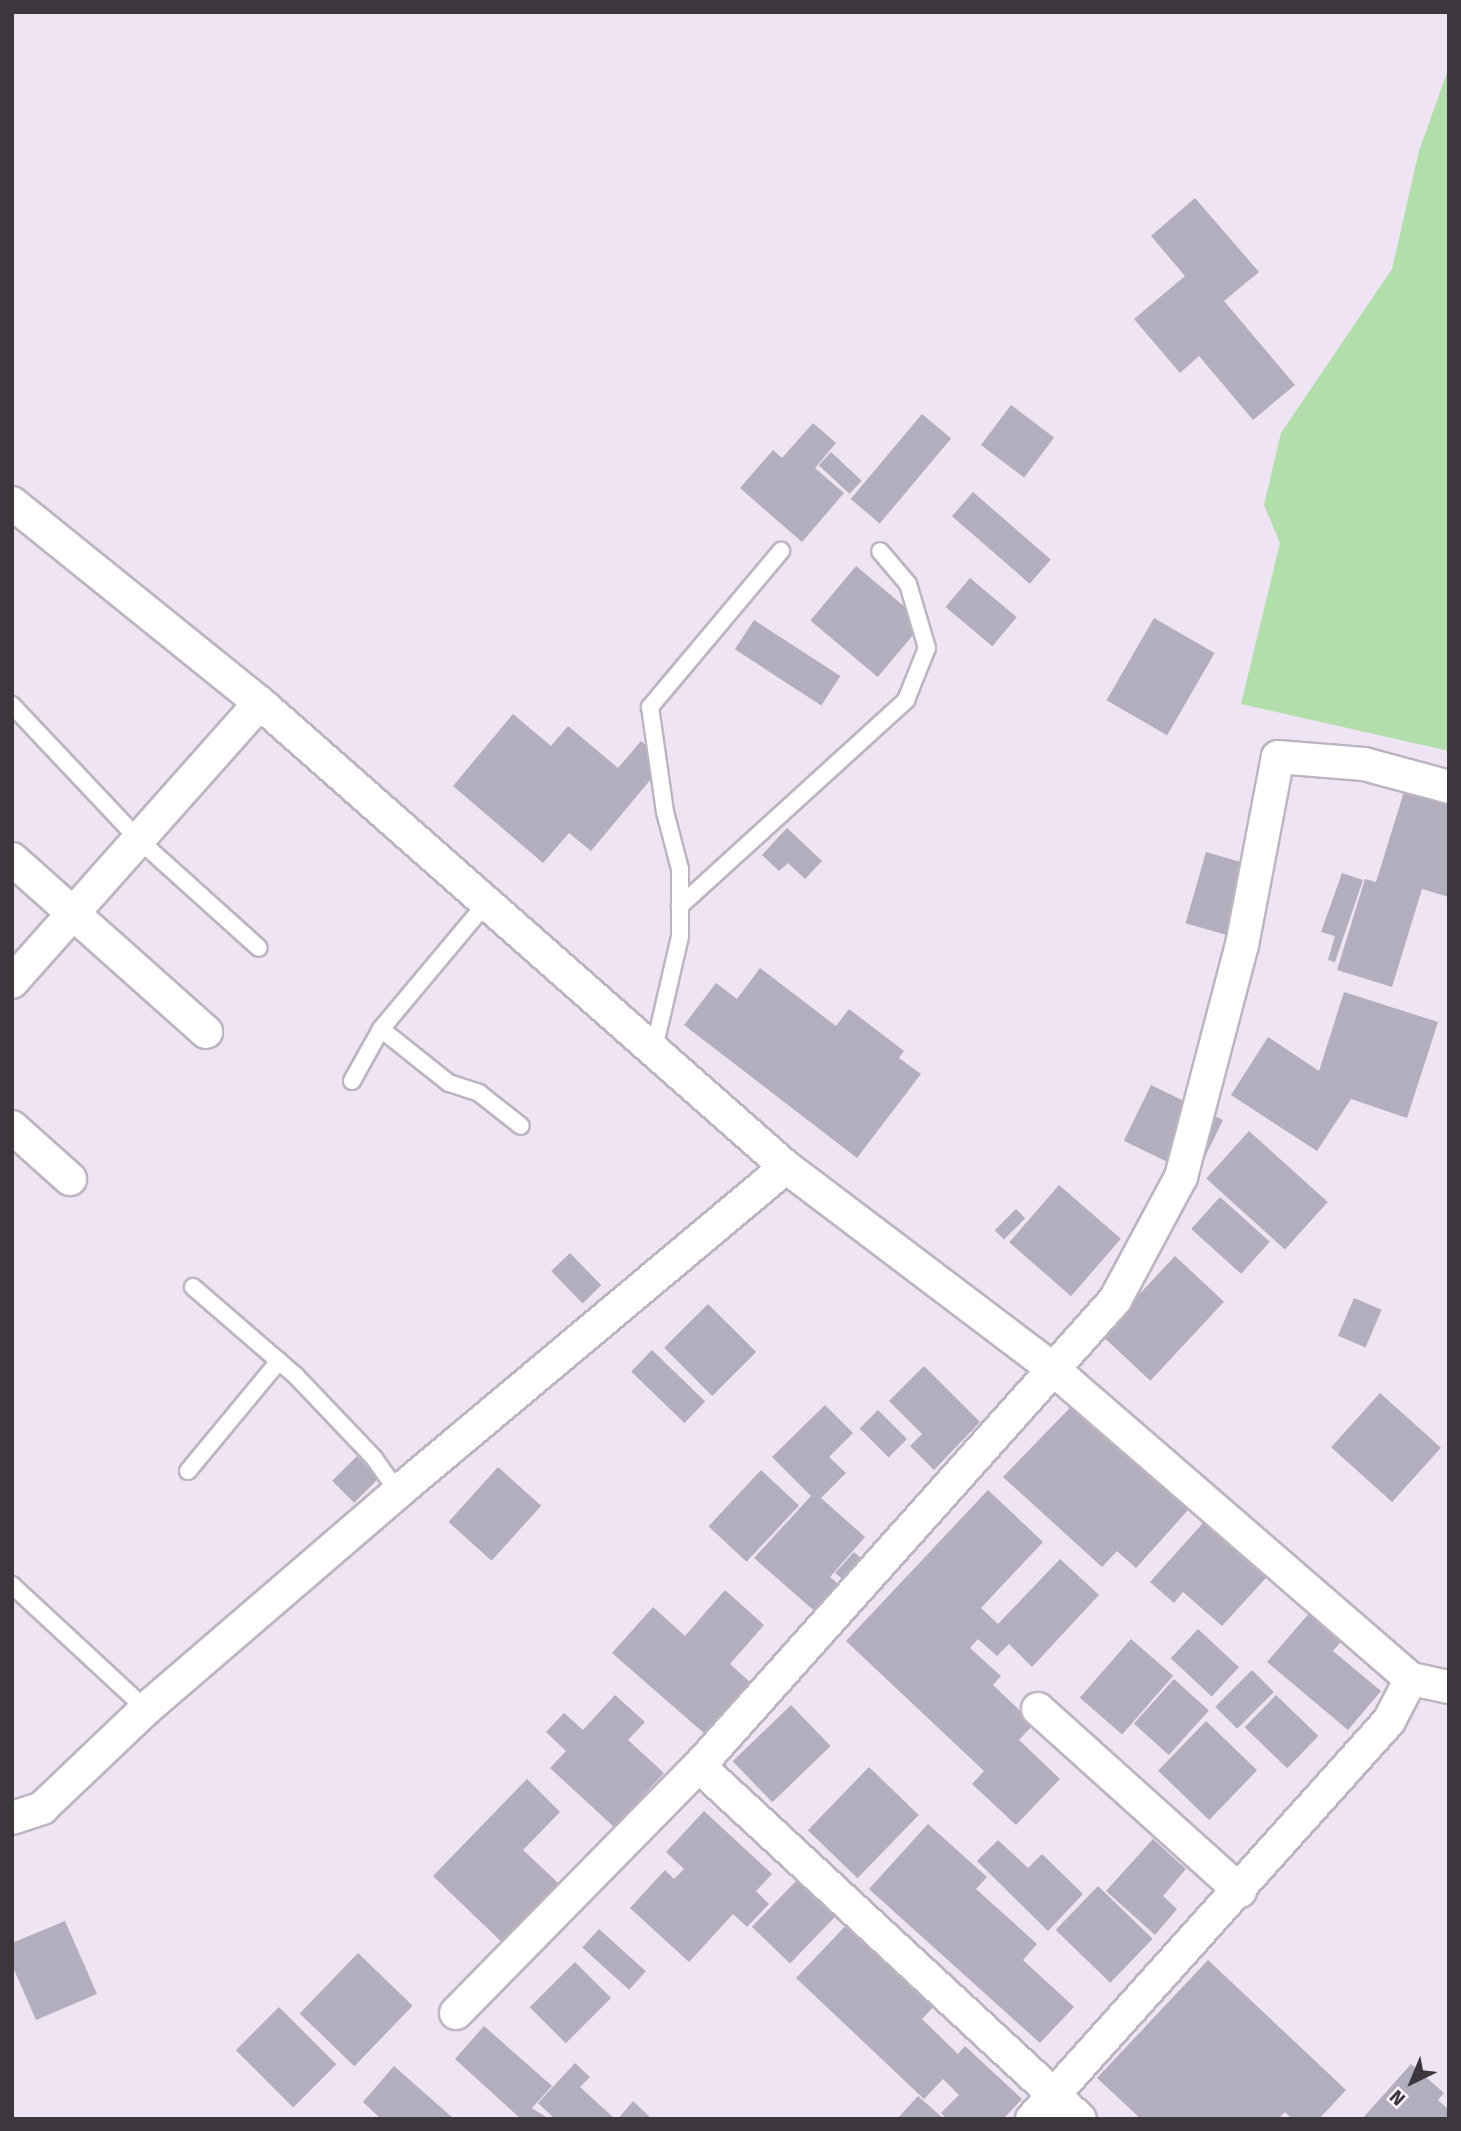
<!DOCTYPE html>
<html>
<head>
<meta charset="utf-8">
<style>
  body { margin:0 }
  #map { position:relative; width:1461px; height:2131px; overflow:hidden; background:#eee4f3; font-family:"Fira Sans",sans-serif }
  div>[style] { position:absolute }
  .green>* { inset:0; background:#b1deab }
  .building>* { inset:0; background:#b2aebd; transform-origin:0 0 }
  .roads { filter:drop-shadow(2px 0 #bdb4c1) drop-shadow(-2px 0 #bdb4c1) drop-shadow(0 2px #bdb4c1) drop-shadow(0 -2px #bdb4c1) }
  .service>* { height:16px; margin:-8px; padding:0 8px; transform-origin:8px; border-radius:8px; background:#fff }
  .minor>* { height:32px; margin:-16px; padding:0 16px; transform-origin:16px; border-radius:16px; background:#fff }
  span { translate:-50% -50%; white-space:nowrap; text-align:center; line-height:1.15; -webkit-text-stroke:5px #fbf3fe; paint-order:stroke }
  .frame { position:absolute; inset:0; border:14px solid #3b373c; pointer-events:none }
  .north { position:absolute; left:1377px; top:2047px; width:70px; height:70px; -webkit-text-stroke:5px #fbf3fe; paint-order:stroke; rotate:223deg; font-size:19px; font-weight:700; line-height:28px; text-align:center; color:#3b373c }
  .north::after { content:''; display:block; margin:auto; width:24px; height:32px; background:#3b373c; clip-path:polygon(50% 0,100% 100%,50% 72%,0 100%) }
</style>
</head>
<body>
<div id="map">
  <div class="green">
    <i style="clip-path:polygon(1449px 67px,1449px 751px,1241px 704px,1280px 543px,1264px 505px,1281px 433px,1392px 269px,1419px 151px)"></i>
  </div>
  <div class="building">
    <i style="clip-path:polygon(1195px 198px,1259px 272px,1224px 301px,1295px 385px,1253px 420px,1199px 356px,1180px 373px,1134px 319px,1185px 276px,1151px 236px)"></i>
    <i style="left:1011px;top:405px;width:54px;height:50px;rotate:37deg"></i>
    <i style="left:922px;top:414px;width:38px;height:111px;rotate:40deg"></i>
    <i style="clip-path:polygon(813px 423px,836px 443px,815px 468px,844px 493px,802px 542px,740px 488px,773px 450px,782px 458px)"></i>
    <i style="left:831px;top:452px;width:42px;height:18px;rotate:43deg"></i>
    <i style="left:973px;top:492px;width:103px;height:32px;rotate:41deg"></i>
    <i style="left:856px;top:566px;width:88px;height:71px;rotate:40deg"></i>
    <i style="left:970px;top:578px;width:61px;height:38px;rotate:40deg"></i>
    <i style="left:1154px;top:618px;width:70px;height:95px;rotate:30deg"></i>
    <i style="left:754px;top:620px;width:103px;height:35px;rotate:33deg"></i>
    <i style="clip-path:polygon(513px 714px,551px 746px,568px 726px,618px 768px,641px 741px,666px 761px,591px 851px,569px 833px,543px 863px,453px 786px)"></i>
    <i style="clip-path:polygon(1408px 779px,1449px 791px,1449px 897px,1422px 889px,1392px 987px,1337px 970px,1365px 879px,1376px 882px)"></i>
    <i style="clip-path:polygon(787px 828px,822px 861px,805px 879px,788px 863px,779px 871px,762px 855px)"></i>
    <i style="left:1206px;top:852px;width:71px;height:74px;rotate:16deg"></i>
    <i style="clip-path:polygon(1342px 873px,1363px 880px,1335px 962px,1328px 960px,1335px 936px,1321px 932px)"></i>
    <i style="clip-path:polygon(760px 968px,836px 1026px,849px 1009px,904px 1051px,899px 1058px,921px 1074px,857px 1158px,684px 1025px,716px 983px,737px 999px)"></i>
    <i style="clip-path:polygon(1344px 992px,1438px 1022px,1407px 1118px,1351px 1099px,1317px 1151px,1231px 1095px,1268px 1037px,1319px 1071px)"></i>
    <i style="left:1151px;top:1085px;width:80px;height:62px;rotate:26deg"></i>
    <i style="left:1249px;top:1131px;width:106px;height:64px;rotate:42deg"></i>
    <i style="left:1059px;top:1185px;width:82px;height:76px;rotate:41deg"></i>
    <i style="left:1220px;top:1197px;width:67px;height:43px;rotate:42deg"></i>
    <i style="left:1016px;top:1209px;width:13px;height:30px;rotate:45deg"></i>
    <i style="left:570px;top:1253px;width:45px;height:26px;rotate:46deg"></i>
    <i style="left:1175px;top:1256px;width:67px;height:108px;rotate:43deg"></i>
    <i style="left:1354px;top:1298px;width:30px;height:41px;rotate:23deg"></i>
    <i style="left:708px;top:1304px;width:68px;height:62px;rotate:45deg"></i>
    <i style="left:652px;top:1350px;width:74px;height:30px;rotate:44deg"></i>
    <i style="clip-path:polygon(924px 1366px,980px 1422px,934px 1470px,910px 1446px,922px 1434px,889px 1401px)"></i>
    <i style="clip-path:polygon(1091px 1386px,1147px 1470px,1189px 1509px,1136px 1568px,1117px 1551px,1102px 1567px,1003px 1477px)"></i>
    <i style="left:1380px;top:1393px;width:82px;height:73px;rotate:42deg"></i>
    <i style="clip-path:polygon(825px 1405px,853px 1433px,829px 1457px,846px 1473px,821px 1498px,865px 1537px,830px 1577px,842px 1587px,819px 1615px,754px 1558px,811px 1496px,772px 1457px)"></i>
    <i style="left:878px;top:1410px;width:41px;height:26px;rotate:45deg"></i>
    <i style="left:357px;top:1456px;width:31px;height:35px;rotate:45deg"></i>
    <i style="left:498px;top:1467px;width:58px;height:74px;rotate:42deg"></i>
    <i style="left:761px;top:1470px;width:52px;height:77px;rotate:43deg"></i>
    <i style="clip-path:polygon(988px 1490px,1043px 1542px,981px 1608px,998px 1624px,1060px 1559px,1099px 1595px,1032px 1667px,1009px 1644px,997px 1656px,978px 1639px,970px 1648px,1001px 1676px,993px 1685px,1034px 1724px,1019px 1740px,1060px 1779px,1016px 1825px,972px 1784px,984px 1771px,846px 1641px)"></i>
    <i style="clip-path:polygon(1212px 1513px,1274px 1569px,1222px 1626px,1183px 1592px,1174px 1603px,1150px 1582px)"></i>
    <i style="left:854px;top:1552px;width:15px;height:28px;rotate:42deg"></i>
    <i style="clip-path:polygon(725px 1590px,764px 1625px,730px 1664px,750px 1682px,705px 1734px,612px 1653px,653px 1607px,685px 1636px)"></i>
    <i style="clip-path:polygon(1312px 1610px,1344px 1638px,1333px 1651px,1381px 1691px,1348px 1730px,1267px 1662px)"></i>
    <i style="left:1198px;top:1629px;width:56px;height:40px;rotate:43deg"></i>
    <i style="left:1131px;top:1639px;width:56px;height:78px;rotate:41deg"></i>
    <i style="left:1252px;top:1670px;width:31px;height:52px;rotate:45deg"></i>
    <i style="left:1174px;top:1679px;width:47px;height:60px;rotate:42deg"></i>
    <i style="clip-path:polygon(615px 1695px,645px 1722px,628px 1740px,664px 1773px,614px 1827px,550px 1768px,566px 1751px,546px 1732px,564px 1713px,583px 1730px)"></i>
    <i style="left:1276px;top:1695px;width:59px;height:45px;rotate:44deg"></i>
    <i style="left:791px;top:1705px;width:57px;height:81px;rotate:46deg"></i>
    <i style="left:1206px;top:1721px;width:71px;height:69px;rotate:44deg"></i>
    <i style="left:869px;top:1767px;width:69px;height:88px;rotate:44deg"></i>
    <i style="clip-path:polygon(527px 1779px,560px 1812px,523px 1850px,570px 1894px,513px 1953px,433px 1876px)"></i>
    <i style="clip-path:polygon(704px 1811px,772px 1874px,756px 1891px,769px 1904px,747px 1927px,733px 1914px,689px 1962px,630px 1908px,665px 1870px,674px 1879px,684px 1869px,666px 1852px)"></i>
    <i style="clip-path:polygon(928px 1824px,987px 1877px,976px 1889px,1037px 1944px,1023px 1960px,1074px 2007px,1040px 2043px,869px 1889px)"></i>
    <i style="clip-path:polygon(1153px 1839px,1186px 1869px,1163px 1896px,1177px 1909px,1155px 1935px,1106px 1891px)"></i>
    <i style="clip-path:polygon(998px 1840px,1028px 1868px,1042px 1854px,1083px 1894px,1048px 1931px,977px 1861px)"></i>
    <i style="left:797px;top:1880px;width:53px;height:65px;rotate:44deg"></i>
    <i style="left:1098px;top:1886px;width:76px;height:61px;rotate:44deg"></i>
    <i style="clip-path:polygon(853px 1918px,939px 2001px,922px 2019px,958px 2054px,965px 2046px,1022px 2099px,1003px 2119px,947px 2119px,941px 2113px,959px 2095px,943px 2079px,924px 2099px,796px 1978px)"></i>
    <i style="clip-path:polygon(65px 1921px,97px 1994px,36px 2020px,12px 1965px,12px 1943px)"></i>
    <i style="left:599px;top:1929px;width:63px;height:25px;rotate:42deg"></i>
    <i style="left:358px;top:1953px;width:76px;height:84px;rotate:44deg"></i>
    <i style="clip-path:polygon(1208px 1960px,1346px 2090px,1319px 2119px,1292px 2119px,1285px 2112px,1278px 2119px,1141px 2119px,1097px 2078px)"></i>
    <i style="left:575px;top:1962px;width:51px;height:64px;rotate:45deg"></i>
    <i style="left:279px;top:2007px;width:81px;height:61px;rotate:45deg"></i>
    <i style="clip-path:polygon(484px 2026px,552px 2086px,532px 2108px,549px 2119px,521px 2119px,455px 2059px)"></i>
    <i style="clip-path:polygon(575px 2063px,590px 2077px,580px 2087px,615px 2119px,555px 2119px,538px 2103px)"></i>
    <i style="clip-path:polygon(1411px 2064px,1444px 2093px,1438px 2100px,1449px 2110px,1449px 2119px,1362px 2119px)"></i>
    <i style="clip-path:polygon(394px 2066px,454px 2119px,381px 2119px,363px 2102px)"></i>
    <i style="clip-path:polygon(918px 2096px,944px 2119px,897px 2119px)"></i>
    <i style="clip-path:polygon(633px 2101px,652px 2119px,618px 2119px)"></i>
  </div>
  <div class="roads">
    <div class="service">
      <i style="left:12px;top:705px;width:185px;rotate:46.7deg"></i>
      <i style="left:139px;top:840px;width:161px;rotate:42deg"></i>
      <i style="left:680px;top:906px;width:306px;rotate:-42.3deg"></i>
      <i style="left:906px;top:700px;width:56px;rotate:-68deg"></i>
      <i style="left:927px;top:648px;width:67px;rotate:-106.5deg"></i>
      <i style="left:908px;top:584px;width:43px;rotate:-130.3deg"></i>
      <i style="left:381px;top:1029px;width:87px;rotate:38.5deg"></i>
      <i style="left:449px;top:1083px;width:32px;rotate:18deg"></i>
      <i style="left:479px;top:1093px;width:53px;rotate:38.2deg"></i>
      <i style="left:654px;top:1049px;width:116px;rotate:-77deg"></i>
      <i style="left:680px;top:936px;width:67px;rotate:-90deg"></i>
      <i style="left:680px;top:869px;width:59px;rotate:-104.7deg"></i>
      <i style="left:665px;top:812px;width:106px;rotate:-98.1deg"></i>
      <i style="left:650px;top:707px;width:204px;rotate:-50deg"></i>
      <i style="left:352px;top:1081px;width:60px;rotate:-60.9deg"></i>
      <i style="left:381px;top:1029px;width:167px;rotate:-50.1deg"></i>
      <i style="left:193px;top:1287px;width:135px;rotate:40.8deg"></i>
      <i style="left:295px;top:1375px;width:115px;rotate:46.4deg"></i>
      <i style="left:374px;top:1458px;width:42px;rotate:54.8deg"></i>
      <i style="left:188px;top:1471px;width:143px;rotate:-50.4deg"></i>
      <i style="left:12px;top:1585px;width:183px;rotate:42.8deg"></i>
    </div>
    <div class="minor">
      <i style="left:12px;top:503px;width:319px;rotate:38.9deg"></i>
      <i style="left:260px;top:703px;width:701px;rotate:41.42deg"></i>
      <i style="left:786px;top:1167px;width:335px;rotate:37.1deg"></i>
      <i style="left:1053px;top:1369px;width:474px;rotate:40.9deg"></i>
      <i style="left:1411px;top:1679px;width:39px;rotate:12deg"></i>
      <i style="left:12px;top:859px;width:260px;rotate:41.7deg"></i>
      <i style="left:12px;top:982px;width:373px;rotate:-48.4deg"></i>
      <i style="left:12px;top:1127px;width:78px;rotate:41.9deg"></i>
      <i style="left:1038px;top:1709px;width:272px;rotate:42deg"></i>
      <i style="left:699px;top:1766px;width:519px;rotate:42.82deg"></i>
      <i style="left:12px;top:1818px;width:32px;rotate:-18deg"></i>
      <i style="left:42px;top:1808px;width:144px;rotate:-43.6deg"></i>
      <i style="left:146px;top:1709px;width:333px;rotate:-40.7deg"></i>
      <i style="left:398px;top:1492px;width:506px;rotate:-39.95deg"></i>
      <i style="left:456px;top:2013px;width:346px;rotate:-45.5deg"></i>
      <i style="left:699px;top:1766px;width:625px;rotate:-48.24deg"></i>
      <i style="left:1115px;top:1300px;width:140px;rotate:-61.8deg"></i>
      <i style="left:1181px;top:1177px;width:240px;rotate:-75.3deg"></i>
      <i style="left:1242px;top:945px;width:191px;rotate:-79.2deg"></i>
      <i style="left:1278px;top:757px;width:86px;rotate:4.7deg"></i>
      <i style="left:1364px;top:764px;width:88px;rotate:15.1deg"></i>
      <i style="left:1032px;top:2119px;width:535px;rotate:-48.11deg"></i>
      <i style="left:1389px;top:1721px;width:47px;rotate:-62.4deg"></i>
    </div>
  </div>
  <div class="frame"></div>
  <div class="north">N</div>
</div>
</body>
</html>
